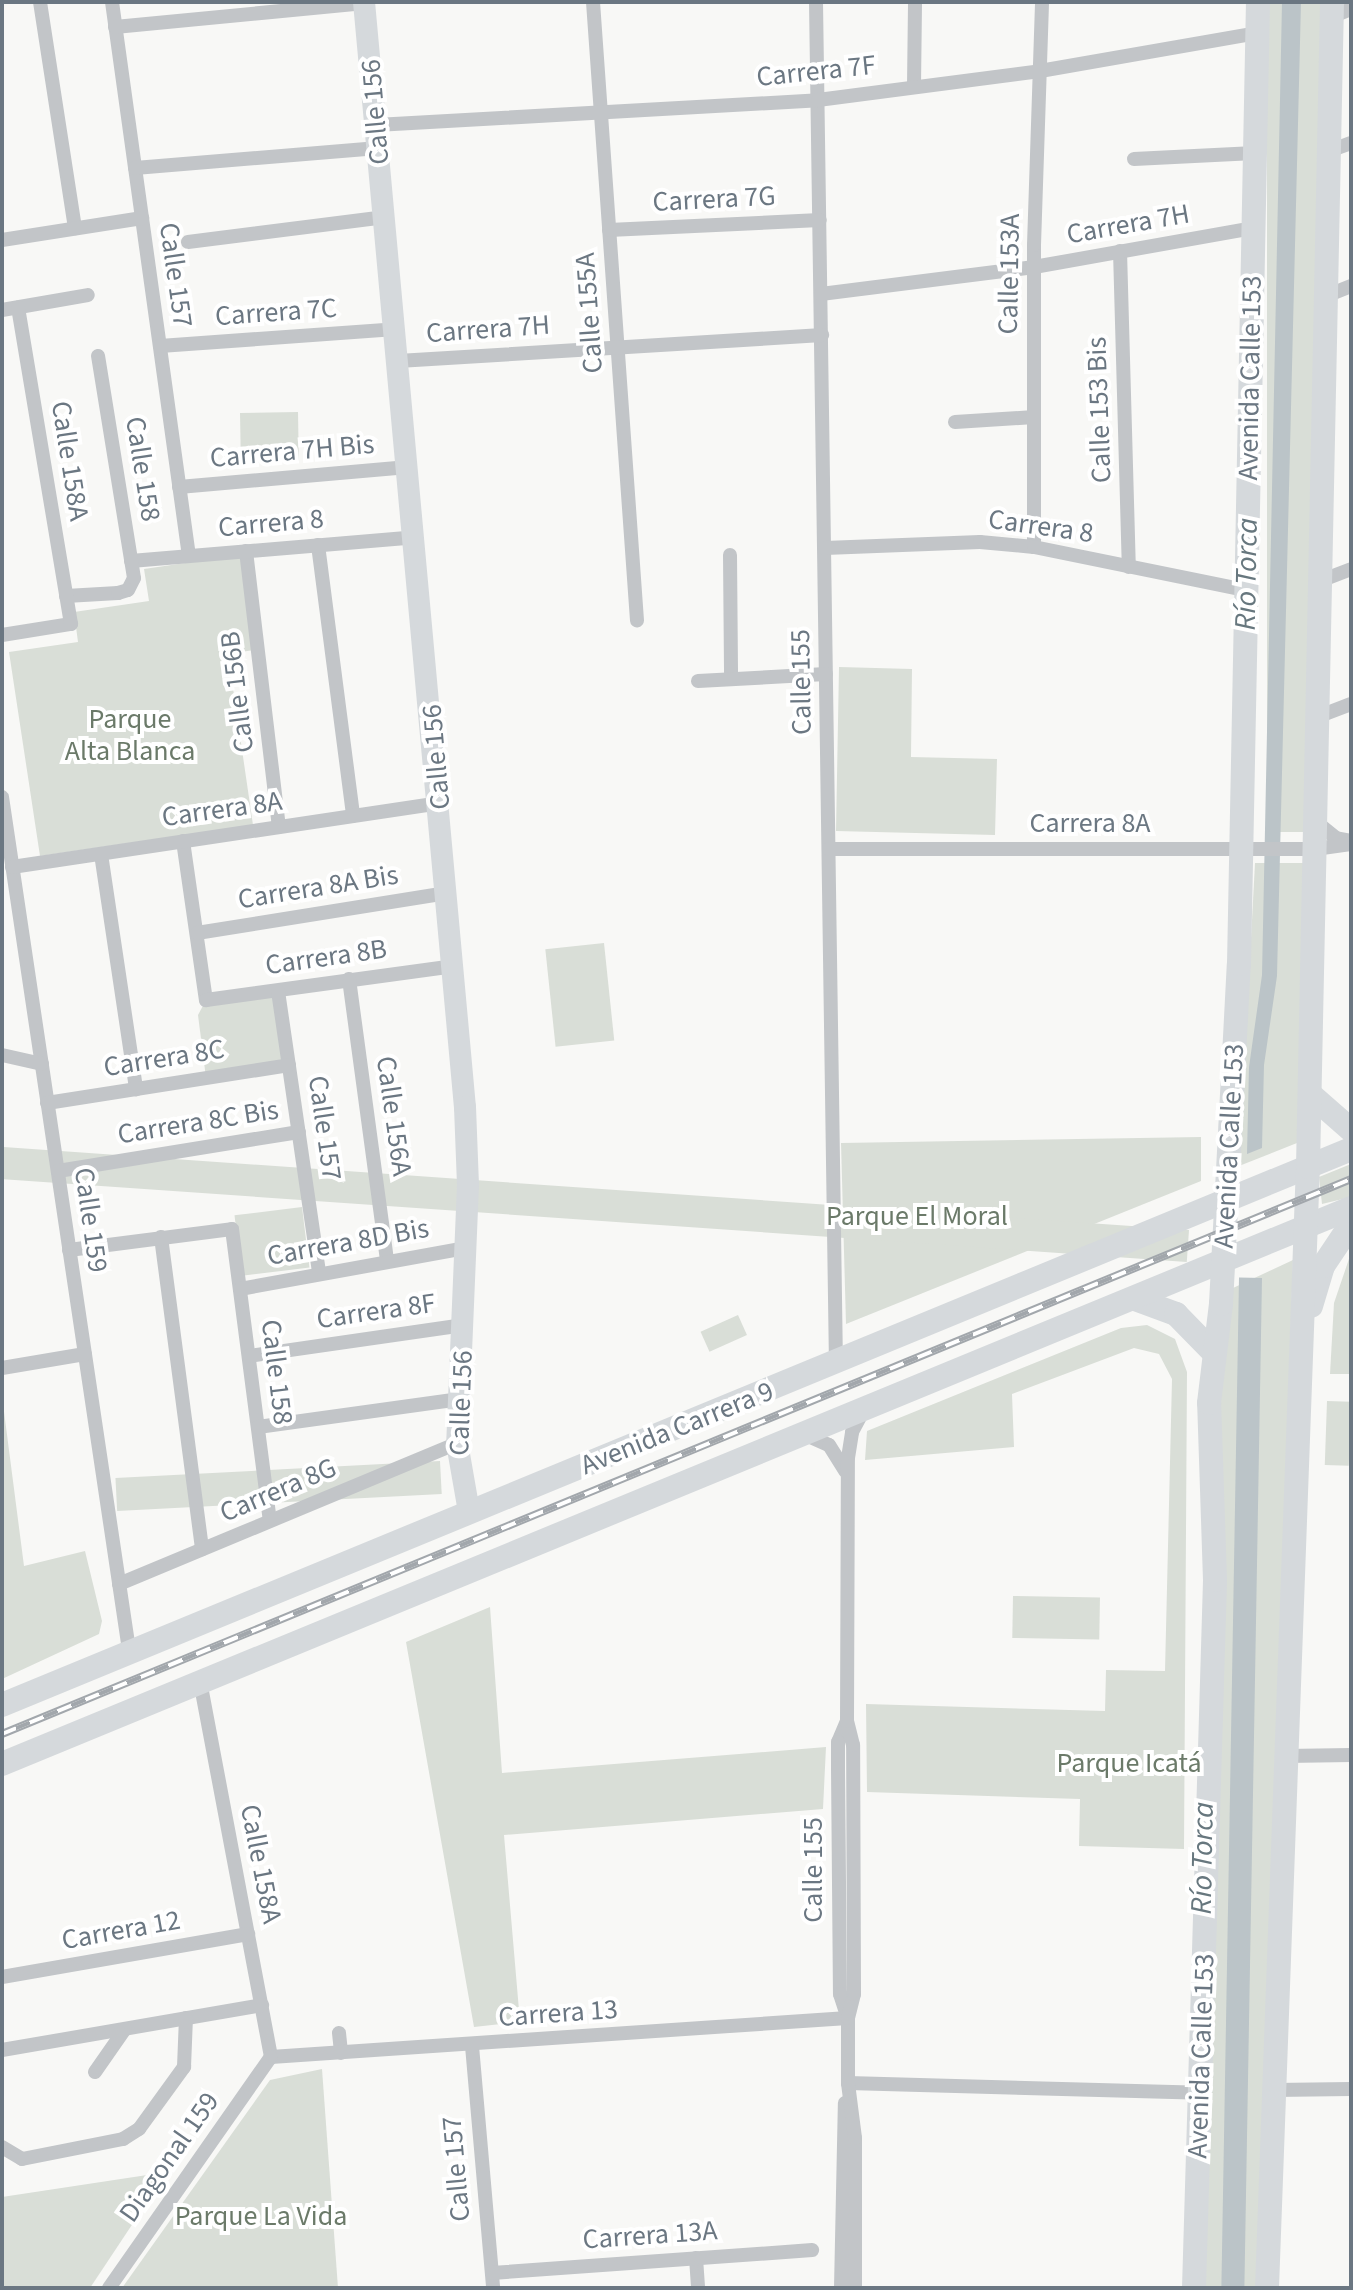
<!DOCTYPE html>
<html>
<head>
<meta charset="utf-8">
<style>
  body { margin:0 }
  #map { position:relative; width:1353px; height:2290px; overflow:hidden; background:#f8f8f6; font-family:"Source Sans 3",sans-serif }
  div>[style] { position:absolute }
  .green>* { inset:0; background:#d9ded7; transform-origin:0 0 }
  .water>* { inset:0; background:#bbc4c8; transform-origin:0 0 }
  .street>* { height:14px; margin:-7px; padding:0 7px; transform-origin:7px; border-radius:7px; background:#c2c5c8 }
  .secondary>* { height:22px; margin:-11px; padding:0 11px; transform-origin:11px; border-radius:11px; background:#d5d9dc }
  .primary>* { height:24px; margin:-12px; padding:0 12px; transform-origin:12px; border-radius:12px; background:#d5d9dc }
  .rail>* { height:8px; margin-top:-4px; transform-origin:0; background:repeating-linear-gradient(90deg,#fff 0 15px,#a2a7ac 0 30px); box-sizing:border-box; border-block:2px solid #a2a7ac }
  span { translate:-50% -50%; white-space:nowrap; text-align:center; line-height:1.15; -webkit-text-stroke:8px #fff; paint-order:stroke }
  .street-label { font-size:28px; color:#6b7782 }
  .park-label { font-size:28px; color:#6b7a69 }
  .water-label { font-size:30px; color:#67777e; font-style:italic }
  .frame { position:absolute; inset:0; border:4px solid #6b7782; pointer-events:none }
</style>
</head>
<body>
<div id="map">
  <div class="green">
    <i style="left:1267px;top:2px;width:58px;height:830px"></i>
    <i style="left:298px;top:412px;width:50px;height:58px;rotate:89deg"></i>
    <i style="clip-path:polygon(240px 555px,254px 650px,228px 654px,253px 825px,40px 856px,9px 652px,78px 642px,74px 612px,149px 601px,144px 569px)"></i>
    <i style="clip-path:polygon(839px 667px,912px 669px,911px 757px,997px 759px,995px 835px,836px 831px)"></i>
    <i style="clip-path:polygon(1255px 863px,1304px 863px,1302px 1141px,1239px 1166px)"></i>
    <i style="left:604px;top:943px;width:98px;height:59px;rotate:84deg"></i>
    <i style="clip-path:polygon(278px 991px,289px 1065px,206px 1078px,198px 1015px,206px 1000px)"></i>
    <i style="clip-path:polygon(1201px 1137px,1201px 1181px,846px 1324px,841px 1143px)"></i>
    <i style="clip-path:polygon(1351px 1164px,1351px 1197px,1322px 1204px,1319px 1177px)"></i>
    <i style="left:302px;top:1207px;width:61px;height:68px;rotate:83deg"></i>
    <i style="left:1189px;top:1230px;width:32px;height:1285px;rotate:94deg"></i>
    <i style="clip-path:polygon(1351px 1253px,1351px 1374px,1330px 1374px,1334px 1303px)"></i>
    <i style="clip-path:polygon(1293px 1260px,1259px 2288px,1204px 2288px,1219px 1404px,1233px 1288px)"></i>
    <i style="left:738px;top:1315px;width:22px;height:41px;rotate:66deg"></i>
    <i style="clip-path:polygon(1147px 1325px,1175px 1339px,1187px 1372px,1184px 1849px,1079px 1846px,1080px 1799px,867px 1792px,866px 1704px,1105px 1711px,1106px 1670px,1165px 1671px,1172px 1379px,1159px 1354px,1134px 1348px,1012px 1394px,1014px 1447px,865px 1460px,867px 1431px,1121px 1328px)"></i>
    <i style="clip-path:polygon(2px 1396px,24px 1566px,85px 1551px,102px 1621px,99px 1634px,2px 1679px)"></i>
    <i style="left:1327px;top:1401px;width:24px;height:64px;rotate:2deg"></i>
    <i style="left:440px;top:1461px;width:33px;height:325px;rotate:87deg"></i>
    <i style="left:1013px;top:1596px;width:87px;height:42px;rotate:1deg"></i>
    <i style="clip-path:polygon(490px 1607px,502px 1773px,826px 1747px,823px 1809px,504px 1835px,520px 2022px,474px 2027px,406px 1642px)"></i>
    <i style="clip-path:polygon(322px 2069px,338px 2288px,122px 2288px,270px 2080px)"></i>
    <i style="clip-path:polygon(167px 2172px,90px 2288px,2px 2288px,2px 2197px)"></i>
  </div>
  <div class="water">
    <i style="clip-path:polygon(1282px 2px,1301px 2px,1277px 976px,1264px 1065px,1262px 1148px,1247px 1154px,1249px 1067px,1262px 975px)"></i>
    <i style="left:1262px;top:1278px;width:1010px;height:23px;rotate:91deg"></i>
  </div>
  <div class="street">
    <i style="left:40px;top:2px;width:229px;rotate:81.2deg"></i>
    <i style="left:112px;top:2px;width:559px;rotate:82.09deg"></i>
    <i style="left:593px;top:2px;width:620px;rotate:85.93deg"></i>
    <i style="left:816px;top:2px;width:1360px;rotate:89.16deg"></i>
    <i style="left:1331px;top:17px;width:22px;rotate:-22deg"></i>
    <i style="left:115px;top:27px;width:251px;rotate:-5.5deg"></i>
    <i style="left:914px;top:86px;width:84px;rotate:-89.3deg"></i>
    <i style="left:376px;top:125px;width:443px;rotate:-3.2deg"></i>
    <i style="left:818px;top:100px;width:224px;rotate:-7.4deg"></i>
    <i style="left:1040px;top:71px;width:220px;rotate:-9.9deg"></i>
    <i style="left:1329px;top:151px;width:23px;rotate:-20deg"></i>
    <i style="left:1134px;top:159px;width:121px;rotate:-2.8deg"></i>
    <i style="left:135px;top:168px;width:244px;rotate:-4.7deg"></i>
    <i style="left:609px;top:230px;width:211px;rotate:-2.7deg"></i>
    <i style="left:2px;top:240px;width:142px;rotate:-8.9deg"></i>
    <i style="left:188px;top:242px;width:199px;rotate:-7.2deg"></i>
    <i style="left:1120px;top:251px;width:316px;rotate:88.4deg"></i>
    <i style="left:821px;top:294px;width:215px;rotate:-7.2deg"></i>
    <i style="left:1034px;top:267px;width:222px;rotate:-10.1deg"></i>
    <i style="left:1326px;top:296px;width:27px;rotate:-22deg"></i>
    <i style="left:2px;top:310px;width:87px;rotate:-9.9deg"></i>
    <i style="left:160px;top:346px;width:236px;rotate:-4.1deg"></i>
    <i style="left:398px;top:361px;width:425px;rotate:-3.5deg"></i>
    <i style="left:955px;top:422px;width:79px;rotate:-3.6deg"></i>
    <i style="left:179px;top:487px;width:230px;rotate:-5deg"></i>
    <i style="left:318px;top:545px;width:273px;rotate:82.6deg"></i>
    <i style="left:1034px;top:547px;width:302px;rotate:-90deg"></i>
    <i style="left:1034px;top:245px;width:243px;rotate:-88.1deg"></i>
    <i style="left:825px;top:548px;width:155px;rotate:-2.2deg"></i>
    <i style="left:980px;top:542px;width:54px;rotate:5.3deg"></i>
    <i style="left:1034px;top:547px;width:216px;rotate:11.5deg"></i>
    <i style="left:246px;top:551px;width:278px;rotate:83.2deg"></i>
    <i style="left:730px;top:555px;width:124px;rotate:89.5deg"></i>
    <i style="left:131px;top:561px;width:285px;rotate:-4.8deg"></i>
    <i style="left:1320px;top:581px;width:33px;rotate:-21deg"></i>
    <i style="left:66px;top:596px;width:52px;rotate:-3.3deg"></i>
    <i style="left:118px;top:593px;width:10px;rotate:-17deg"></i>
    <i style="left:128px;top:590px;width:13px;rotate:-63deg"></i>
    <i style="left:134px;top:578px;width:225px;rotate:-99.2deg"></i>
    <i style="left:2px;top:635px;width:70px;rotate:-9.1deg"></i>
    <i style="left:71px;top:624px;width:321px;rotate:-99.5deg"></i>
    <i style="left:698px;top:681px;width:128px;rotate:-3.1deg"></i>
    <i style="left:1317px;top:717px;width:36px;rotate:-21deg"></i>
    <i style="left:2px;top:797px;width:862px;rotate:81.53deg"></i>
    <i style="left:1315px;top:821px;width:27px;rotate:39deg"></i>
    <i style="left:1336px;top:838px;width:15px;rotate:11deg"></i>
    <i style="left:183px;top:841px;width:161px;rotate:81.8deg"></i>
    <i style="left:206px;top:1000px;width:249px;rotate:-7.8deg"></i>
    <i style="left:829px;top:849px;width:486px"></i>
    <i style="left:1315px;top:849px;width:36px;rotate:-8deg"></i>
    <i style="left:101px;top:854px;width:238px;rotate:81.5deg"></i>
    <i style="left:12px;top:867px;width:433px;rotate:-8.5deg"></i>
    <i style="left:197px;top:933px;width:253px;rotate:-9.1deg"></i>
    <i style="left:349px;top:979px;width:284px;rotate:82.3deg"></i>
    <i style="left:278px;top:991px;width:285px;rotate:81.7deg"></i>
    <i style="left:2px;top:1055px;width:41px;rotate:12.7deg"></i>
    <i style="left:47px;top:1103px;width:245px;rotate:-8.9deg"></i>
    <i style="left:58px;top:1171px;width:244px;rotate:-9.2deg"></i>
    <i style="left:161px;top:1237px;width:315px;rotate:82.5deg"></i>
    <i style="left:69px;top:1250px;width:164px;rotate:-7.3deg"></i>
    <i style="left:232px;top:1229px;width:294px;rotate:82.6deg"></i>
    <i style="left:240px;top:1289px;width:230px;rotate:-10.3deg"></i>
    <i style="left:249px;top:1356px;width:217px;rotate:-8.2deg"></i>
    <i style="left:2px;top:1368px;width:84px;rotate:-9.6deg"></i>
    <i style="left:258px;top:1427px;width:204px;rotate:-7.9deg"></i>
    <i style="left:804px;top:1434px;width:27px;rotate:24deg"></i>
    <i style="left:829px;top:1445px;width:31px;rotate:58deg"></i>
    <i style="left:119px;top:1584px;width:366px;rotate:-22.6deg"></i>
    <i style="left:200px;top:1681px;width:383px;rotate:79.3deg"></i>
    <i style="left:847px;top:1721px;width:23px;rotate:113deg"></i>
    <i style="left:838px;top:1742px;width:26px;rotate:90deg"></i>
    <i style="left:838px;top:1768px;width:226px;rotate:89.5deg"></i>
    <i style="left:840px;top:1994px;width:25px;rotate:72deg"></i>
    <i style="left:1286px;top:1756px;width:65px;rotate:-0.9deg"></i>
    <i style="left:2px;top:1977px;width:250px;rotate:-9.9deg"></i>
    <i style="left:339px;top:2033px;width:20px;rotate:84deg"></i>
    <i style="left:472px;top:2046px;width:243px;rotate:85deg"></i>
    <i style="left:2px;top:2050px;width:264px;rotate:-9.8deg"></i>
    <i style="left:271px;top:2057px;width:578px;rotate:-3.87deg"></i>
    <i style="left:95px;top:2072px;width:52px;rotate:-55.1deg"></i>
    <i style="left:848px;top:2083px;width:352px;rotate:1.6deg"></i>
    <i style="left:1274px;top:2090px;width:77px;rotate:-0.7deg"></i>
    <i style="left:2px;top:2147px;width:23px;rotate:31deg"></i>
    <i style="left:22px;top:2159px;width:103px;rotate:-11.2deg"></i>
    <i style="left:123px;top:2139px;width:19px;rotate:-32deg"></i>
    <i style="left:139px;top:2129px;width:77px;rotate:-54deg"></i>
    <i style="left:184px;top:2067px;width:49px;rotate:-87.7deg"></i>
    <i style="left:696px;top:2258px;width:30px;rotate:86deg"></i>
    <i style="left:492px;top:2273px;width:321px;rotate:-4.1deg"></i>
    <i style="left:109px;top:2288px;width:282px;rotate:-55deg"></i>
    <i style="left:841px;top:2288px;width:185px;rotate:-88.8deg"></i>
    <i style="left:855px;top:2288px;width:150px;rotate:-90deg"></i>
    <i style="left:855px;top:2138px;width:55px;rotate:-97.3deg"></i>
    <i style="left:848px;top:2083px;width:65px;rotate:-90deg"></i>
    <i style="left:848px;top:2018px;width:25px;rotate:-76deg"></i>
    <i style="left:854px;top:1994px;width:249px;rotate:-90.2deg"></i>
    <i style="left:853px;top:1745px;width:25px;rotate:-104deg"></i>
    <i style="left:847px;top:1721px;width:263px;rotate:-89.8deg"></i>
    <i style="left:848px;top:1458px;width:26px;rotate:-81deg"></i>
    <i style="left:852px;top:1432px;width:26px;rotate:-62deg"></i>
  </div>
  <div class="secondary">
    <i style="left:364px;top:2px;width:1110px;rotate:84.78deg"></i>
    <i style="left:465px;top:1107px;width:78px;rotate:87.8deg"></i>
    <i style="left:468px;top:1185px;width:258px;rotate:92.4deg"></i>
    <i style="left:457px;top:1443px;width:70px;rotate:80.1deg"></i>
  </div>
  <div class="primary">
    <i style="left:1310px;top:1094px;width:55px;rotate:41.3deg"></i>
    <i style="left:1135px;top:1299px;width:44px;rotate:20.1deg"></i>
    <i style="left:1176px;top:1314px;width:54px;rotate:45.7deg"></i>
    <i style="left:1311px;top:1306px;width:42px;rotate:-73.3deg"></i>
    <i style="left:1323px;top:1266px;width:50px;rotate:-56.3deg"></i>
    <i style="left:2px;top:1705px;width:1459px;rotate:-22.4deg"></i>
    <i style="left:2px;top:1764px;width:1459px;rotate:-22.4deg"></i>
    <i style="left:1194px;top:2288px;width:708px;rotate:-88.3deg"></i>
    <i style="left:1215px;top:1580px;width:177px;rotate:-91.9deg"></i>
    <i style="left:1209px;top:1403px;width:100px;rotate:-83.1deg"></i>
    <i style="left:1221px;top:1304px;width:340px;rotate:-87deg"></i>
    <i style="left:1239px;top:964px;width:962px;rotate:-88.87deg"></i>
    <i style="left:1267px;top:2288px;width:1122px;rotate:-87.91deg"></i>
    <i style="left:1308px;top:1167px;width:1165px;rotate:-88.82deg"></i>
  </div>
  <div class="rail">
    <i style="left:2px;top:1734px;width:1459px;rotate:-22.36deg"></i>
  </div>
  <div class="street-label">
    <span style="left:816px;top:71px;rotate:-6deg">Carrera 7F</span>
    <span style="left:375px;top:112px;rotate:-95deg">Calle 156</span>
    <span style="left:714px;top:199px;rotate:-3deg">Carrera 7G</span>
    <span style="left:1128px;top:224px;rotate:-10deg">Carrera 7H</span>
    <span style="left:1009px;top:274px;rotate:-89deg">Calle 153A</span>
    <span style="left:176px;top:275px;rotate:82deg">Calle 157</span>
    <span style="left:276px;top:312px;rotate:-4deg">Carrera 7C</span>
    <span style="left:589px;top:313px;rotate:-94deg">Calle 155A</span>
    <span style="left:488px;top:329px;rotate:-4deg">Carrera 7H</span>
    <span style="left:1250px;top:378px;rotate:-89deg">Avenida Calle 153</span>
    <span style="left:1099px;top:410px;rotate:-92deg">Calle 153 Bis</span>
    <span style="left:292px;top:451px;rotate:-5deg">Carrera 7H Bis</span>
    <span style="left:70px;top:461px;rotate:81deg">Calle 158A</span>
    <span style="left:143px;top:469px;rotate:81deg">Calle 158</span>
    <span style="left:271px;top:523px;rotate:-5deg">Carrera 8</span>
    <span style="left:1041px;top:526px;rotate:8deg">Carrera 8</span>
    <span style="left:801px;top:682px;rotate:-91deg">Calle 155</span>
    <span style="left:237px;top:692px;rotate:-97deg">Calle 156B</span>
    <span style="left:436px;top:757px;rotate:-95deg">Calle 156</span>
    <span style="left:222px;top:809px;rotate:-8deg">Carrera 8A</span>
    <span style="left:1090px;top:823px">Carrera 8A</span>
    <span style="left:318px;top:887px;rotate:-9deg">Carrera 8A Bis</span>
    <span style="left:326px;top:957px;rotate:-8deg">Carrera 8B</span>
    <span style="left:164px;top:1058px;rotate:-9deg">Carrera 8C</span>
    <span style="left:394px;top:1116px;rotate:82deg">Calle 156A</span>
    <span style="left:198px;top:1122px;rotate:-9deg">Carrera 8C Bis</span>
    <span style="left:325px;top:1128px;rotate:82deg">Calle 157</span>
    <span style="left:1229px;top:1146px;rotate:-87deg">Avenida Calle 153</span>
    <span style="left:91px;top:1220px;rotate:82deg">Calle 159</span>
    <span style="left:348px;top:1242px;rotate:-10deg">Carrera 8D Bis</span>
    <span style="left:376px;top:1311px;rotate:-8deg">Carrera 8F</span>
    <span style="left:277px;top:1372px;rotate:83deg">Calle 158</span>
    <span style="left:461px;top:1403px;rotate:-88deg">Calle 156</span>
    <span style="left:677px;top:1428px;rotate:-22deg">Avenida Carrera 9</span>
    <span style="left:278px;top:1490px;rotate:-23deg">Carrera 8G</span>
    <span style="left:261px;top:1864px;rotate:79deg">Calle 158A</span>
    <span style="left:813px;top:1870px;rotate:-90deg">Calle 155</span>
    <span style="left:121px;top:1930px;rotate:-10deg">Carrera 12</span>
    <span style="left:558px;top:2013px;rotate:-4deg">Carrera 13</span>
    <span style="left:1201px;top:2056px;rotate:-88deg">Avenida Calle 153</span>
    <span style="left:169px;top:2157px;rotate:-55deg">Diagonal 159</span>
    <span style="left:456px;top:2169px;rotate:-95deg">Calle 157</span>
    <span style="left:650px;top:2235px;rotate:-4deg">Carrera 13A</span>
  </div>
  <div class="park-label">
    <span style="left:130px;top:735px">Parque<br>Alta Blanca</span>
    <span style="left:917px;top:1216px">Parque El Moral</span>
    <span style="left:1129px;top:1763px">Parque Icatá</span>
    <span style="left:261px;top:2216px">Parque La Vida</span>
  </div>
  <div class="water-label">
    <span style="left:1247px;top:574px;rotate:-89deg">Río Torca</span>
    <span style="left:1203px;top:1858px;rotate:-89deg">Río Torca</span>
  </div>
  <div class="frame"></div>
</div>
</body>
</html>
